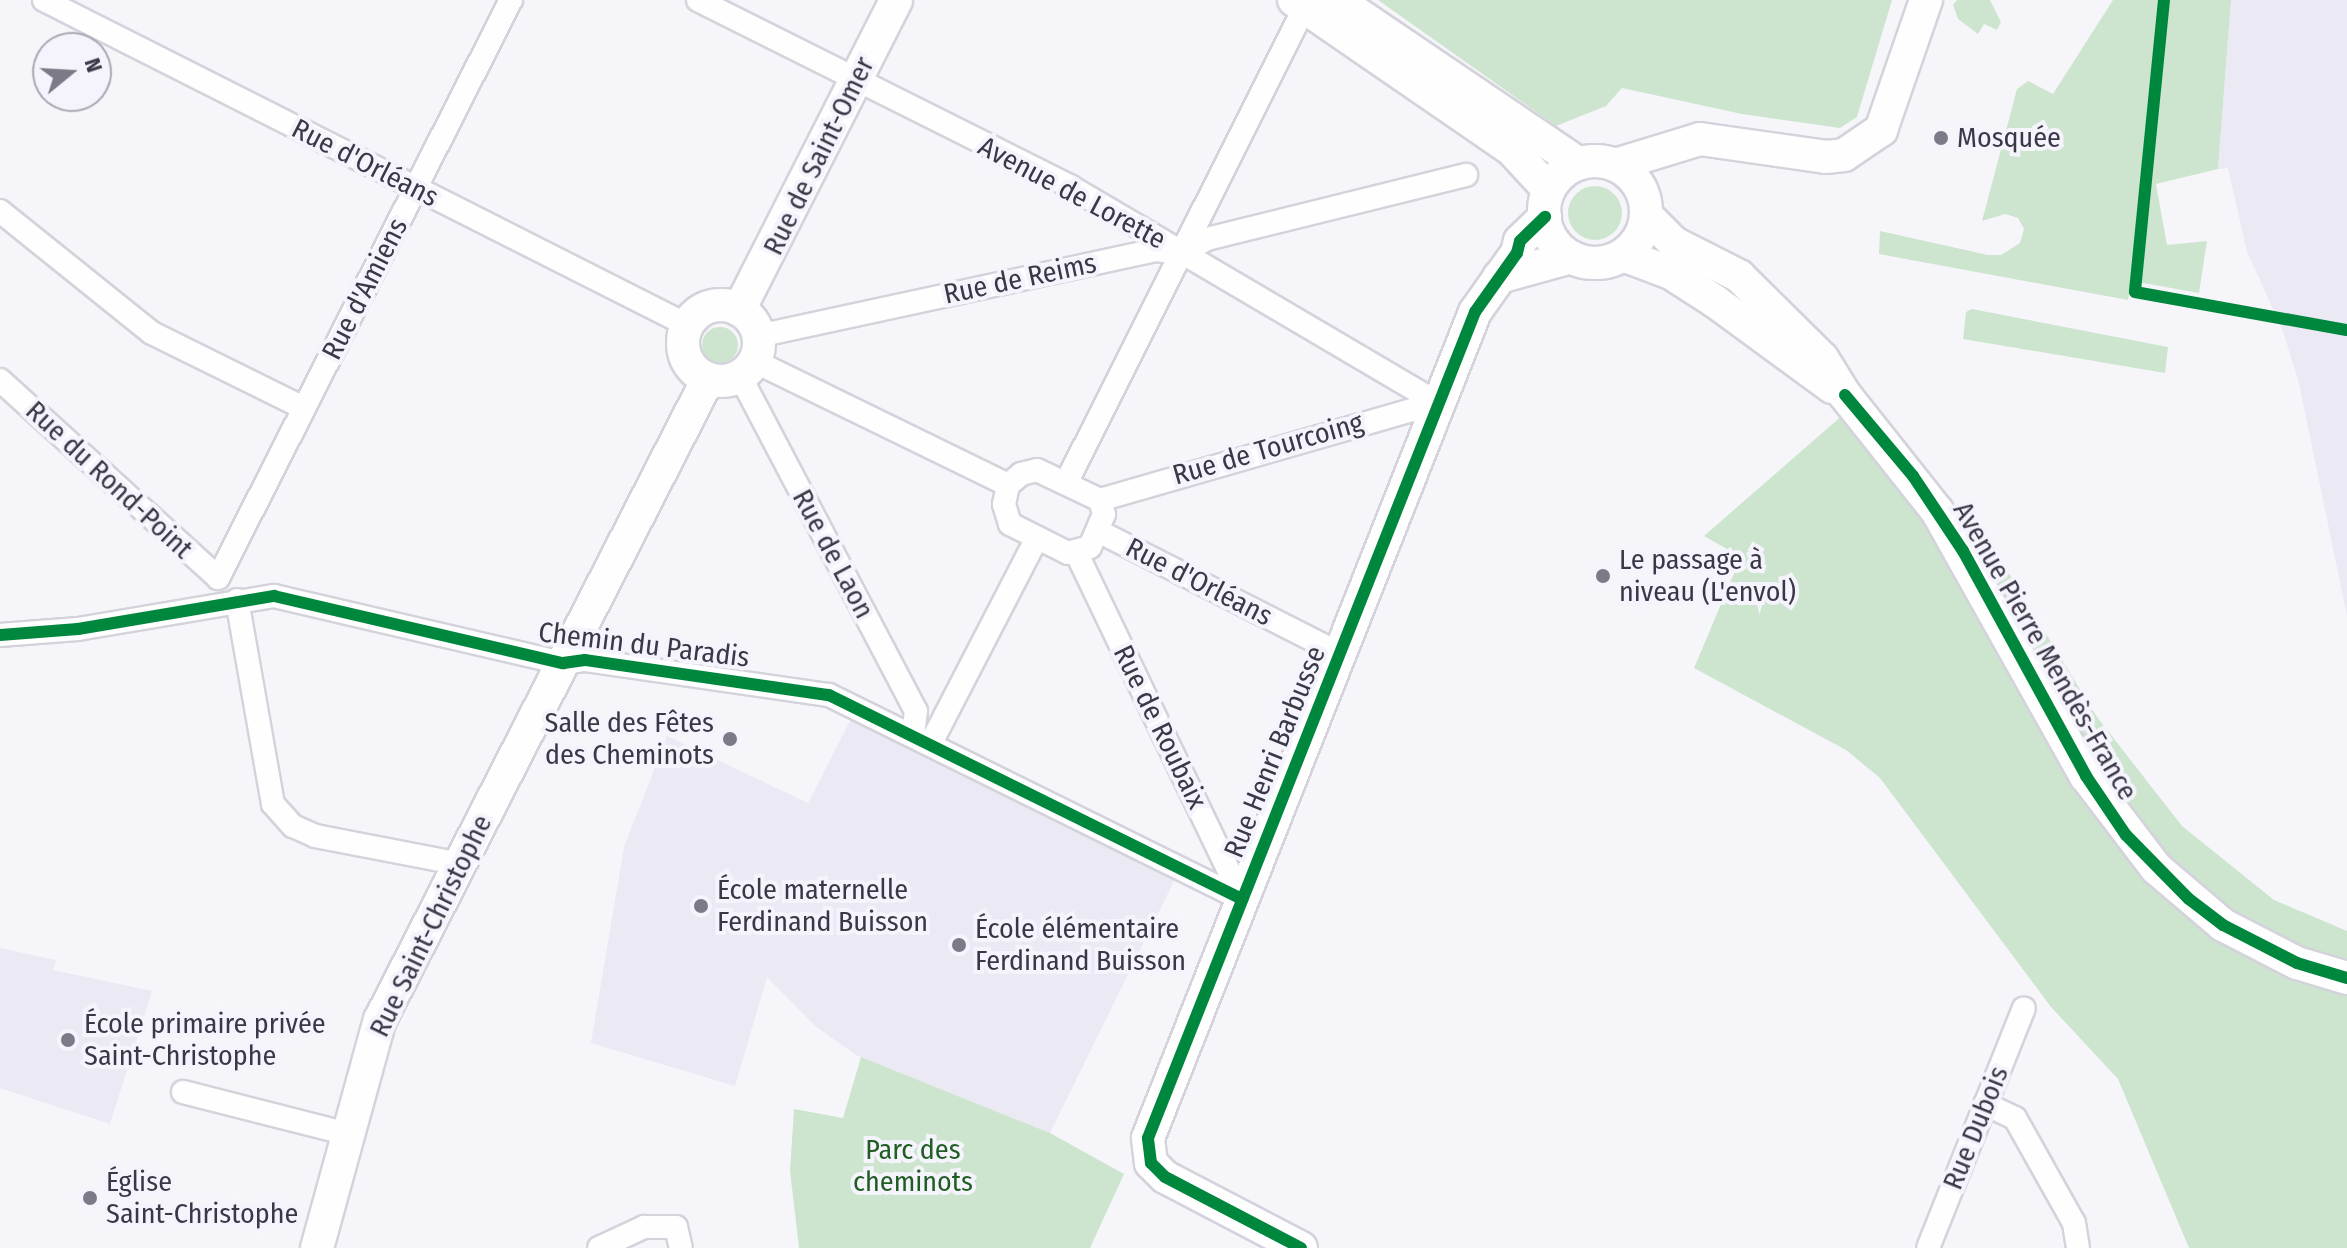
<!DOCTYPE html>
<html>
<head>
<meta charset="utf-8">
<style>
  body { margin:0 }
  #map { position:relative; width:2347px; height:1248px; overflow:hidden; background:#f6f6fa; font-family:"Fira Sans Condensed",sans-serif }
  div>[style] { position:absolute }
  .built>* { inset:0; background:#eae9f4 }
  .green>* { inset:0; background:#cde5ce }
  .round { border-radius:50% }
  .roads { filter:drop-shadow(2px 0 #d4d3dc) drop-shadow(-2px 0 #d4d3dc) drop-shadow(0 2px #d4d3dc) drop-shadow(0 -2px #d4d3dc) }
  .street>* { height:22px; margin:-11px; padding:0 11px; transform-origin:11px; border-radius:11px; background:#fefefe }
  .secondary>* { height:32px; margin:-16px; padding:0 16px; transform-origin:16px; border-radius:16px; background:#fefefe }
  .secondary>.ring { margin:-16px; padding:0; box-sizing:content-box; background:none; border:32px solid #fefefe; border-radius:50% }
  .cycleway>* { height:12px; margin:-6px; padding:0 6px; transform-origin:6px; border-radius:6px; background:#00873e }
  .dots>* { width:22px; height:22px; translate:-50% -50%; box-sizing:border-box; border:4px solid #f5f4fc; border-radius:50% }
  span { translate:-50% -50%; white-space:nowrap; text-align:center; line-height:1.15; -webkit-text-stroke:8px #f5f4fc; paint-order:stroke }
  .poi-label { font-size:28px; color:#3a3847 }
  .left { translate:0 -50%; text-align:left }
  .right { translate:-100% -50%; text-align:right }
  .street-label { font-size:28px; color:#3a3847 }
  .park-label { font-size:28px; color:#205d23 }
  .north { position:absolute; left:32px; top:32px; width:80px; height:80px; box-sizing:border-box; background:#f5f4fc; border:2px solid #aaa9b4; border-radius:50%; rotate:72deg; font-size:22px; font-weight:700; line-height:32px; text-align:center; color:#3a3847 }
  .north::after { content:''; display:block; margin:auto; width:28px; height:36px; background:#7c7a86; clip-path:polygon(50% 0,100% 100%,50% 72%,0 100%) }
</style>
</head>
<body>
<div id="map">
  <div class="built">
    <i style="clip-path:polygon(2231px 0,2347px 0,2347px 616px,2299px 384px,2283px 331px,2247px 252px,2228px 168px,2218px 169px)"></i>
    <i style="clip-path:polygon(852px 717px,1175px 879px,1050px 1133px,856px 1055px,815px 1026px,767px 977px,735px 1086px,591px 1043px,624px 847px,667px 736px,808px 803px)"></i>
    <i style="clip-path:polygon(0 948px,56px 960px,53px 970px,152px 991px,110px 1124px,0 1088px)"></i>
  </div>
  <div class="green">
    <i style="clip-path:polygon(1378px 0,1892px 0,1857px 117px,1840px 128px,1742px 114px,1622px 88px,1606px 106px,1556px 126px)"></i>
    <i style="clip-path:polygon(1957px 0,1990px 0,2001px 22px,1997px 30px,1984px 24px,1978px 34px,1958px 19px,1953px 5px)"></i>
    <i style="clip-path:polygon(2113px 0,2231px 0,2218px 169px,2156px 184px,2167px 245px,2207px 241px,2199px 293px,2132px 281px,2128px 300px,1879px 254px,1880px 231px,1988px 255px,2001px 255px,2020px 243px,2024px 229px,2018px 218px,2005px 214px,1982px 221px,2017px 89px,2028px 81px,2053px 94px)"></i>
    <i class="round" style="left:1568px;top:186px;width:54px;height:54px"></i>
    <i style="clip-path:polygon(1972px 309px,2168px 347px,2165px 373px,1963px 339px,1966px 312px)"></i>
    <i class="round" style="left:702px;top:327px;width:36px;height:36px"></i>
    <i style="clip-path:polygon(1845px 413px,1930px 530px,1967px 505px,2097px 717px,2182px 826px,2274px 900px,2347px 931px,2347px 1248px,2189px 1248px,2118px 1079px,2051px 1007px,1880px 778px,1846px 750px,1694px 668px,1741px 557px,1704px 536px)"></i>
    <i style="clip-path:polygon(861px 1057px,1050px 1133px,1124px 1174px,1090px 1248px,799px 1248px,790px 1171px,794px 1109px,843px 1118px)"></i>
  </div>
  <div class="roads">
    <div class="street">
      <i style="left:44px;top:0;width:720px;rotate:26.81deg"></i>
      <i style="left:698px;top:0;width:417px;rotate:26.6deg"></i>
      <i style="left:1071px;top:187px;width:425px;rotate:30.5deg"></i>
      <i style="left:0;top:211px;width:195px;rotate:38.8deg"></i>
      <i style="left:152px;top:333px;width:169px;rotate:26.3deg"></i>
      <i style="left:758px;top:336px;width:406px;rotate:-12.2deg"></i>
      <i style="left:1155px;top:250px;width:27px;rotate:6deg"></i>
      <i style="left:1182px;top:253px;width:29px;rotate:-29deg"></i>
      <i style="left:1207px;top:239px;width:267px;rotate:-13.9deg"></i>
      <i style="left:754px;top:361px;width:283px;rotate:26deg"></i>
      <i style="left:740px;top:376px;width:378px;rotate:62.3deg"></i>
      <i style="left:916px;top:711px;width:23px;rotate:97deg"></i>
      <i style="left:0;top:380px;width:294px;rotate:42.2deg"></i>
      <i style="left:1037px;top:470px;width:70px;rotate:25.5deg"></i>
      <i style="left:1100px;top:500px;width:15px;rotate:74deg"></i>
      <i style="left:1104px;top:514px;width:36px;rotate:113deg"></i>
      <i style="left:1090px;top:547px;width:23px;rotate:165deg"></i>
      <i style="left:1068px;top:553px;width:65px;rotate:-153.4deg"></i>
      <i style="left:1010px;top:524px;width:21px;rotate:-107deg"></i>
      <i style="left:1004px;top:504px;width:19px;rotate:-78deg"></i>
      <i style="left:1008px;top:485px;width:17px;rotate:-40deg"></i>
      <i style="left:1021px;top:474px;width:16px;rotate:-14deg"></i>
      <i style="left:1067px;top:481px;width:530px;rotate:-63.34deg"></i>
      <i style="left:1100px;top:500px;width:351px;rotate:-16.1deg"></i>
      <i style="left:1100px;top:532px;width:269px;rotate:26.9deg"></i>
      <i style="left:1077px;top:554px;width:382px;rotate:64.4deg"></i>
      <i style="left:218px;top:578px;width:648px;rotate:-63.12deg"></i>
      <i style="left:237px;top:600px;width:207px;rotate:80deg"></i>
      <i style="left:273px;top:804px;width:30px;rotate:48deg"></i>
      <i style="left:293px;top:826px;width:24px;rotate:24deg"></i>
      <i style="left:315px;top:836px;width:148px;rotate:10.9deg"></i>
      <i style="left:0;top:635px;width:78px;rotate:-4.4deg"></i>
      <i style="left:78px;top:629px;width:199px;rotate:-9.6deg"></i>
      <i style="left:274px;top:596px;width:297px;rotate:13.1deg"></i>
      <i style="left:563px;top:663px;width:22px;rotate:-8deg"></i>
      <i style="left:585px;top:660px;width:246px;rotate:8.2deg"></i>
      <i style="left:829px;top:695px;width:461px;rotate:26.3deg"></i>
      <i style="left:931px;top:743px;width:229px;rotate:-62.7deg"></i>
      <i style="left:183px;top:1092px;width:170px;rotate:14.3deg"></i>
      <i style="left:1985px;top:1104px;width:33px;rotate:25deg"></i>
      <i style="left:2015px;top:1118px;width:120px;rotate:60.7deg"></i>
      <i style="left:2074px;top:1223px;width:25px;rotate:81deg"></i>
      <i style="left:599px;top:1248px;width:50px;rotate:-25deg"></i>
      <i style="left:644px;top:1227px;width:32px"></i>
      <i style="left:676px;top:1227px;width:22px;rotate:77deg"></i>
      <i style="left:1928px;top:1248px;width:258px;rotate:-68.2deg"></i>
    </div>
    <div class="secondary">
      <i style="left:1294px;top:0;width:265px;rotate:34.5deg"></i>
      <i style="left:1512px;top:150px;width:54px;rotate:47.2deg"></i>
      <i style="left:1337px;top:0;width:292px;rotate:34.1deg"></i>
      <i class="ring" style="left:1544px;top:161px;width:70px;height:70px"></i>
      <i style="left:1615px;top:165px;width:89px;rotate:-17deg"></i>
      <i style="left:1700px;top:139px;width:127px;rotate:8.1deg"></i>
      <i style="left:1826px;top:157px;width:18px;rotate:-6deg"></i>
      <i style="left:1844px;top:155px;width:45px;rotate:-34deg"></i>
      <i style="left:1881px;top:130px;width:138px;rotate:-70.9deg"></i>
      <i style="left:1646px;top:215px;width:40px;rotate:45deg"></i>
      <i style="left:1674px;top:243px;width:73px;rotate:26.9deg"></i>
      <i style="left:1739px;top:276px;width:117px;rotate:44.7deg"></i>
      <i style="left:1822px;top:358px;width:44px;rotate:58.1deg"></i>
      <i style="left:1845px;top:395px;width:148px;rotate:51.6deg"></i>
      <i style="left:1937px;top:511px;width:304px;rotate:60.7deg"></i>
      <i style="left:2086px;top:776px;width:116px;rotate:52.7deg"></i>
      <i style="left:2156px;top:868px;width:88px;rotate:40.4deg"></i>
      <i style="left:2223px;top:925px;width:83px;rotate:27.2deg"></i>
      <i style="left:2297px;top:963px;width:52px;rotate:16.7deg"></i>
      <i style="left:1623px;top:255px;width:51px;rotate:20.6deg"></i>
      <i style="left:1671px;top:273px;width:54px;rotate:32.8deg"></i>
      <i style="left:1716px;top:302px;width:144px;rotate:36.2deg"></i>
      <i style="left:1499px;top:277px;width:75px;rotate:-15.5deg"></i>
      <i class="ring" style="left:683px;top:305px;width:44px;height:44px"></i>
      <i style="left:739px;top:310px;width:347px;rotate:-63.1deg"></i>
      <i style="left:317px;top:1248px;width:237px;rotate:-74.6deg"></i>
      <i style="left:380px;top:1020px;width:720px;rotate:-62.9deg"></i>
      <i style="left:1301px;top:1248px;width:153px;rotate:-152.4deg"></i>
      <i style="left:1165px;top:1177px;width:20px;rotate:-135deg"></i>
      <i style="left:1151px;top:1163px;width:25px;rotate:-97deg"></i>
      <i style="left:1148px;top:1138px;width:888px;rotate:-68.4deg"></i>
      <i style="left:1475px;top:312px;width:72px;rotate:-54.6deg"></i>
      <i style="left:1517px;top:253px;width:12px;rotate:-76deg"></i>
      <i style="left:1520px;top:241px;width:35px;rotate:-44deg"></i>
    </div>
  </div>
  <div class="cycleway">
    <i style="left:2164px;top:0;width:293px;rotate:95.7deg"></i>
    <i style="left:2135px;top:292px;width:215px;rotate:10.2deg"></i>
    <i style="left:1845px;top:395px;width:106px;rotate:50deg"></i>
    <i style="left:1913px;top:476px;width:90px;rotate:56.3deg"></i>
    <i style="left:1963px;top:551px;width:256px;rotate:61.3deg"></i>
    <i style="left:2086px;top:776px;width:71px;rotate:55.9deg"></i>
    <i style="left:2126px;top:835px;width:90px;rotate:45.5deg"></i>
    <i style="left:2189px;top:899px;width:43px;rotate:37.4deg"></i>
    <i style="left:2223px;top:925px;width:83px;rotate:27.2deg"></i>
    <i style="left:2297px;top:963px;width:52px;rotate:16.7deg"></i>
    <i style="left:0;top:635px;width:78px;rotate:-4.4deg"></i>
    <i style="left:78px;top:629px;width:199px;rotate:-9.6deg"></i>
    <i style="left:274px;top:596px;width:297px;rotate:13.1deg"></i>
    <i style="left:563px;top:663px;width:22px;rotate:-8deg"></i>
    <i style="left:585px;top:660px;width:246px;rotate:8.2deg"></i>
    <i style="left:829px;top:695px;width:461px;rotate:26.3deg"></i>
    <i style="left:1301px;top:1248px;width:153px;rotate:-152.4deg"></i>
    <i style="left:1165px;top:1177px;width:20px;rotate:-135deg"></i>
    <i style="left:1151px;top:1163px;width:25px;rotate:-97deg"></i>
    <i style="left:1148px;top:1138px;width:888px;rotate:-68.4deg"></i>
    <i style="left:1475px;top:312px;width:72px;rotate:-54.6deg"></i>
    <i style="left:1517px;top:253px;width:12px;rotate:-76deg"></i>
    <i style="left:1520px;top:241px;width:35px;rotate:-44deg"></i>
  </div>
  <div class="dots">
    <i style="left:1941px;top:138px;background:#7c7a86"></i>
    <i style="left:1603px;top:576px;background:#7c7a86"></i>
    <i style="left:730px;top:739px;background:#7c7a86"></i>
    <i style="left:701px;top:906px;background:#7c7a86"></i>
    <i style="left:959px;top:945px;background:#7c7a86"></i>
    <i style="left:68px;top:1040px;background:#7c7a86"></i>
    <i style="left:90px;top:1198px;background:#7c7a86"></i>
  </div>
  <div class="poi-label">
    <span class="left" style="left:1957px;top:138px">Mosquée</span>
    <span class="left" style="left:1619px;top:576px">Le passage à<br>niveau (L'envol)</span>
    <span class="right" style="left:714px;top:739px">Salle des Fêtes<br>des Cheminots</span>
    <span class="left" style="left:717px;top:906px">École maternelle<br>Ferdinand Buisson</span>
    <span class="left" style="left:975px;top:945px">École élémentaire<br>Ferdinand Buisson</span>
    <span class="left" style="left:84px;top:1040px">École primaire privée<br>Saint-Christophe</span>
    <span class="left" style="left:106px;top:1198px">Église<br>Saint-Christophe</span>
  </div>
  <div class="street-label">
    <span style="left:819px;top:156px;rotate:-64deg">Rue de Saint-Omer</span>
    <span style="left:365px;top:163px;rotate:27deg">Rue d'Orléans</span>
    <span style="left:1072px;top:193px;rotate:28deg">Avenue de Lorette</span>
    <span style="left:1020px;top:279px;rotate:-12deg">Rue de Reims</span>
    <span style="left:365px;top:289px;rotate:-63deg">Rue d'Amiens</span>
    <span style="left:1268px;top:449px;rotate:-16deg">Rue de Tourcoing</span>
    <span style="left:109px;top:480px;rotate:43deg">Rue du Rond-Point</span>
    <span style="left:833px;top:554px;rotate:62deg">Rue de Laon</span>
    <span style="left:1199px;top:582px;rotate:27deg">Rue d'Orléans</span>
    <span style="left:644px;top:645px;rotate:7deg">Chemin du Paradis</span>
    <span style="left:2045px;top:651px;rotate:60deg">Avenue Pierre Mendès-France</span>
    <span style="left:1160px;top:727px;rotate:64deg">Rue de Roubaix</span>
    <span style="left:1275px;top:752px;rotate:-68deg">Rue Henri Barbusse</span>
    <span style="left:431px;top:926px;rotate:-64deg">Rue Saint-Christophe</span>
    <span style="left:1976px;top:1128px;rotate:-68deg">Rue Dubois</span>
  </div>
  <div class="park-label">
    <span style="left:913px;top:1166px">Parc des<br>cheminots</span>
  </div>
  <div class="north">N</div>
</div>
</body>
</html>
